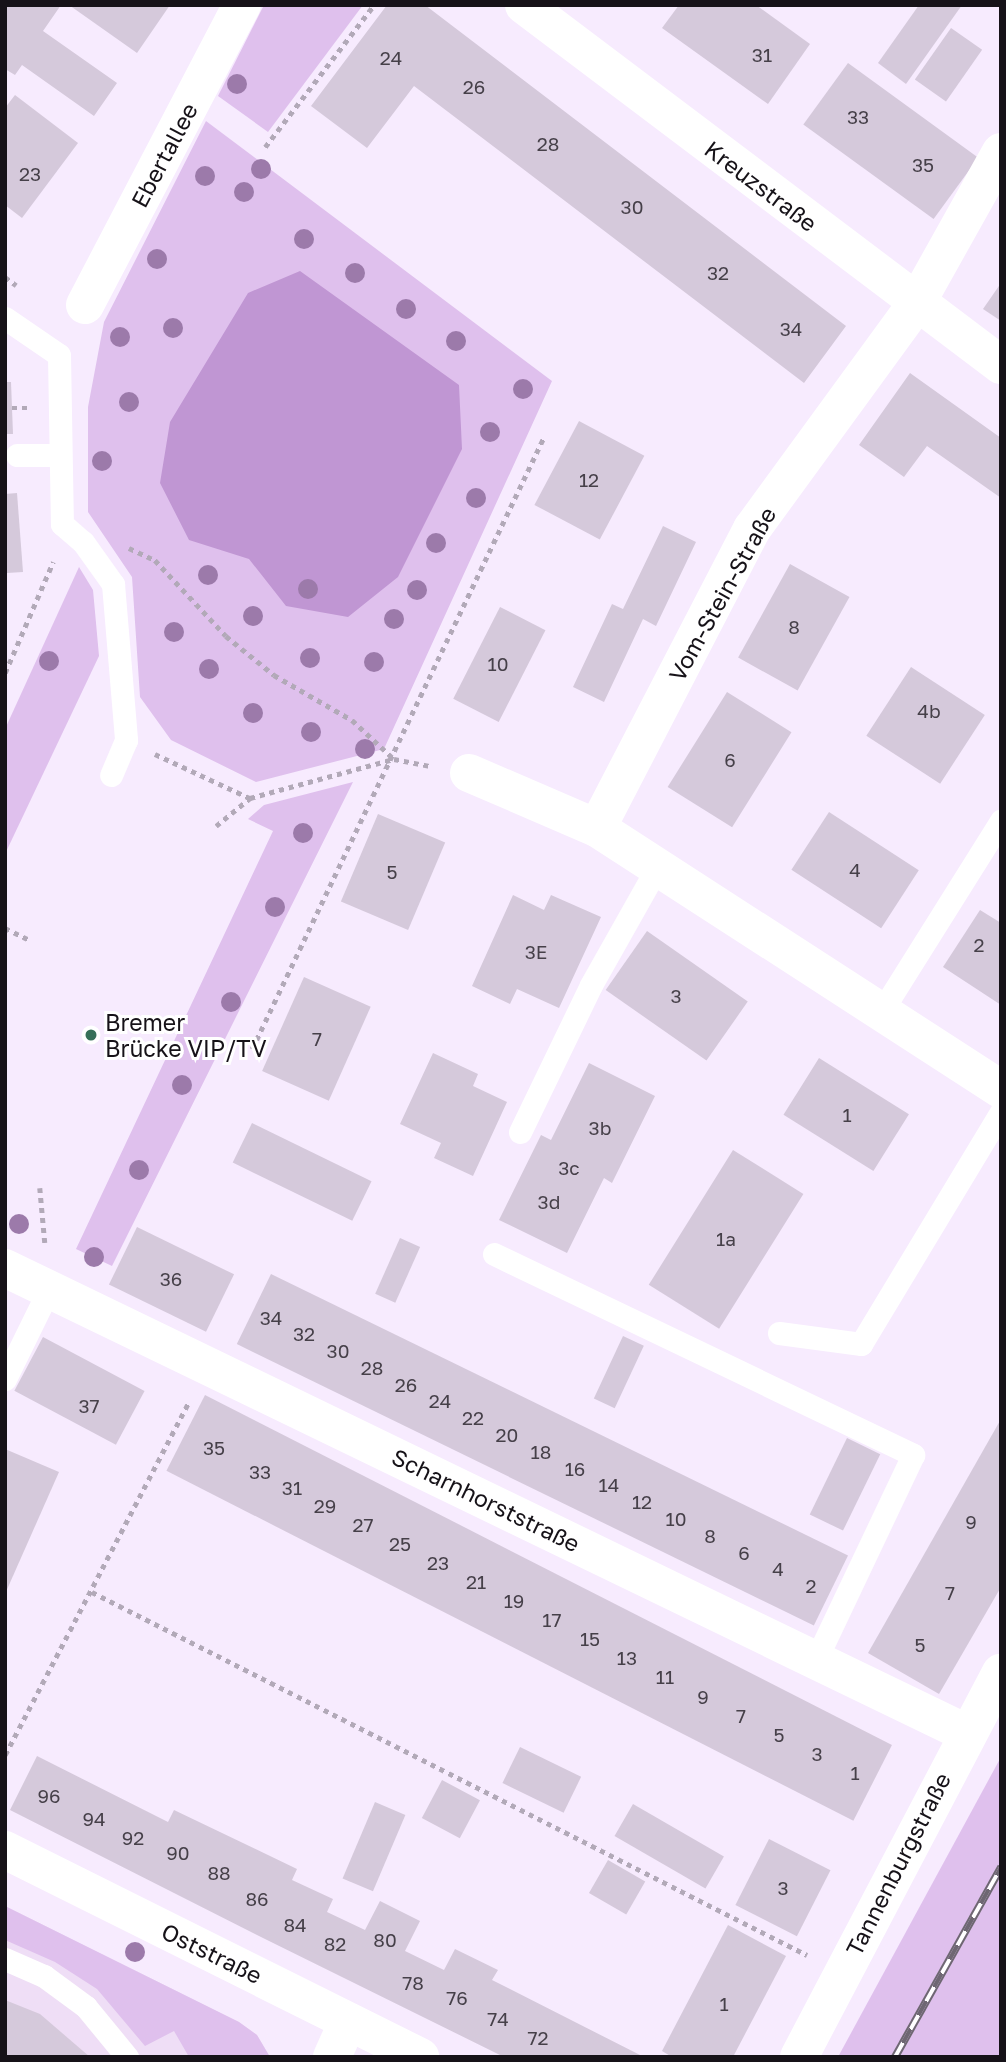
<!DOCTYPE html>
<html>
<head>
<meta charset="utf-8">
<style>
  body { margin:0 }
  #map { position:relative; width:1006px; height:2062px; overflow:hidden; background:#f7ebfe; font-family:"Golos Text",sans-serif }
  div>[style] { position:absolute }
  .built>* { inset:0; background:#efdef6 }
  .green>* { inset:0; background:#dfc0ed }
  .water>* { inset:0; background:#c096d3 }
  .building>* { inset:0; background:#d5c9db; transform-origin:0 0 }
  .path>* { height:4.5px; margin-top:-2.25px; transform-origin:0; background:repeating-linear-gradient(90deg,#b2a9b8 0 5px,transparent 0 10px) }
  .service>* { height:23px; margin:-11.5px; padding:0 11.5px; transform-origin:11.5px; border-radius:11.5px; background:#fff }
  .minor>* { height:38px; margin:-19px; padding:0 19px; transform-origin:19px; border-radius:19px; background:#fff }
  .rail>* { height:8px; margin-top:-4px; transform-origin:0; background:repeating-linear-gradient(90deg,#fff 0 16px,#6e6772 0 32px); box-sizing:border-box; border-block:2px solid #6e6772 }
  .trees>* { width:20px; height:20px; margin:-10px; border-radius:50%; background:#9c7aaa }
  .dots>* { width:19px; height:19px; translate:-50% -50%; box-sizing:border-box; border:4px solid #fff; border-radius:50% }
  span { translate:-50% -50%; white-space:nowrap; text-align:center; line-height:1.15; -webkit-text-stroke:6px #fff; paint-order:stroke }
  .number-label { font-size:19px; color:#464049 }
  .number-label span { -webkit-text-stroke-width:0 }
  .street-label { font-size:23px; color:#161218 }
  .poi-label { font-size:23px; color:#161218 }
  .left { translate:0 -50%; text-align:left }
  .frame { position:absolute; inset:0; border:7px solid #161218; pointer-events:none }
</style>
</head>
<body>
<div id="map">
  <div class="built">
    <i style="clip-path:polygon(5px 1906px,239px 2022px,257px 2035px,270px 2057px,5px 2057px)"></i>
  </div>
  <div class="green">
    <i style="clip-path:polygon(264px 5px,363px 5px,268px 132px,218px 96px)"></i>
    <i style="clip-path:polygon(206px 121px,552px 381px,384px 749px,256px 782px,171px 740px,140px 697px,132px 577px,88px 512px,88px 407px,104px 322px)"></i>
    <i style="clip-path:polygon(79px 567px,93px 590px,99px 656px,5px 854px,5px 729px)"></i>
    <i style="clip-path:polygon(353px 782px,112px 1266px,76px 1249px,273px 831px,248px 819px,264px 805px)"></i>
    <i style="clip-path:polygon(1001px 1757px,1001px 2057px,838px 2057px)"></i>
    <i style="clip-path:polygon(5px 1906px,239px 2022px,257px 2035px,270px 2057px,189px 2057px,174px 2031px,145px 2046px,97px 1989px,55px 1962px,5px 1940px)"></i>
  </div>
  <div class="water">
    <i style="clip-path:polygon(300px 271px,459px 385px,462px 449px,398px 577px,348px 617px,286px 606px,249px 559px,189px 540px,160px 483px,170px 422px,248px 293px)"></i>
  </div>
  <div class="building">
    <i style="clip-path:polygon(5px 5px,61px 5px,43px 31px,117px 83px,94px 116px,22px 65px,15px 75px,5px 69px)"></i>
    <i style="clip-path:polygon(69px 5px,170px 5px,137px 53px)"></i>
    <i style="clip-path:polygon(387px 5px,425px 5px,846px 326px,804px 383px,414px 86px,367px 148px,311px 106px)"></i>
    <i style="clip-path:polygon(679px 5px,756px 5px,810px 44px,768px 104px,662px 28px)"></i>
    <i style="clip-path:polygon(919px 5px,962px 5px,906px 84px,878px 63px)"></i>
    <i style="left:951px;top:28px;width:38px;height:63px;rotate:35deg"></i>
    <i style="left:848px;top:63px;width:161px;height:76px;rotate:36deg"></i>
    <i style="clip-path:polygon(15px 95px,78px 143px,22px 218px,5px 205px,5px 108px)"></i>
    <i style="clip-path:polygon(1001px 283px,1001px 321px,983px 309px)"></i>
    <i style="clip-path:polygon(910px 373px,1001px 438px,1001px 498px,927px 446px,904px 477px,859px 445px)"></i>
    <i style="clip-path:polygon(5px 382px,11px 382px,13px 434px,5px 434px)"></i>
    <i style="left:579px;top:421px;width:74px;height:95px;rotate:28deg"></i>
    <i style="clip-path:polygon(17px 493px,23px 572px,7px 573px,5px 494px)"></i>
    <i style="clip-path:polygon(663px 526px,696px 542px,656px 626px,643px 619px,604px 702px,573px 687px,612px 604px,623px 609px)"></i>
    <i style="left:790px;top:564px;width:68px;height:107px;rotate:29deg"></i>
    <i style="left:500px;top:607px;width:51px;height:103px;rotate:27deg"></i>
    <i style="left:911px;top:667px;width:88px;height:82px;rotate:33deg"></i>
    <i style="left:727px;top:692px;width:76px;height:112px;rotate:32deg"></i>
    <i style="left:829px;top:812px;width:107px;height:69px;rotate:33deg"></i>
    <i style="left:378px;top:814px;width:73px;height:95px;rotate:23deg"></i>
    <i style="clip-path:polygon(513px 895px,544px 910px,551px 895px,601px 917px,559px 1008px,517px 989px,510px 1004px,472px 986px)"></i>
    <i style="clip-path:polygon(980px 910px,1001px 923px,1001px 1005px,943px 967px)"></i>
    <i style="left:647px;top:931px;width:123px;height:72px;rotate:35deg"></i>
    <i style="left:304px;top:977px;width:73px;height:103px;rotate:24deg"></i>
    <i style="clip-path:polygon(433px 1053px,478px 1074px,473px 1086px,507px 1102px,473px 1176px,434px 1158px,441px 1143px,400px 1124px)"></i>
    <i style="left:819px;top:1058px;width:106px;height:67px;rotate:32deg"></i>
    <i style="clip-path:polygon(589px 1063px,655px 1096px,612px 1183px,604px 1178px,567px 1253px,499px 1220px,541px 1135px,551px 1140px)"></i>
    <i style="left:252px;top:1123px;width:133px;height:44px;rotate:26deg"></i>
    <i style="left:733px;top:1150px;width:83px;height:159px;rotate:32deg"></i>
    <i style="left:137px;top:1227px;width:108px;height:64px;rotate:26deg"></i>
    <i style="left:400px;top:1238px;width:22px;height:61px;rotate:24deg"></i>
    <i style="left:271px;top:1274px;width:642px;height:78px;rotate:26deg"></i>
    <i style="left:623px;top:1336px;width:23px;height:69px;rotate:25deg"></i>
    <i style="left:43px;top:1337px;width:115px;height:61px;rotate:28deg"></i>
    <i style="left:205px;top:1395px;width:771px;height:85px;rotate:27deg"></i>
    <i style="clip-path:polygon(1001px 1419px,1001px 1587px,939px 1694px,868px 1653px)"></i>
    <i style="left:847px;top:1438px;width:37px;height:85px;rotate:26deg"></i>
    <i style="clip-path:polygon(5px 1449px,59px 1472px,5px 1594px)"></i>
    <i style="left:520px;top:1747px;width:68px;height:40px;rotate:26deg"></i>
    <i style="clip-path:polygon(37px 1756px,168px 1822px,174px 1810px,297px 1869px,292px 1880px,333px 1899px,327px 1912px,365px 1930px,380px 1901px,420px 1921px,405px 1951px,444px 1970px,455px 1949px,498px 1970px,492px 1980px,644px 2057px,504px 2057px,263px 1938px,10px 1810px)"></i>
    <i style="left:442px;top:1780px;width:43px;height:43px;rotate:28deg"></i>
    <i style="left:375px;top:1802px;width:33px;height:83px;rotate:23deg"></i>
    <i style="left:633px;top:1804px;width:105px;height:37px;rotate:30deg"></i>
    <i style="left:769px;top:1839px;width:69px;height:74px;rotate:27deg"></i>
    <i style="left:608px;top:1860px;width:43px;height:38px;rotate:30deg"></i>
    <i style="clip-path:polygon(728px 1925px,786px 1956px,733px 2057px,672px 2057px,662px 2051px)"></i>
    <i style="clip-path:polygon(5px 2000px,40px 2014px,90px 2057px,5px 2057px)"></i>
  </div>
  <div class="path">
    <i style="left:265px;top:147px;width:179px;rotate:-52.5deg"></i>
    <i style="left:5px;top:277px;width:14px;rotate:36deg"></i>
    <i style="left:12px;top:408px;width:16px"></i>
    <i style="left:129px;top:548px;width:29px;rotate:25deg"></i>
    <i style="left:155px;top:560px;width:104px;rotate:46.9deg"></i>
    <i style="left:226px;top:636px;width:62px;rotate:39.1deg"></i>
    <i style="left:274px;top:675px;width:90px;rotate:30deg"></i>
    <i style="left:352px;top:720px;width:57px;rotate:42.9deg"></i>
    <i style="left:5px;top:673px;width:121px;rotate:-66.6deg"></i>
    <i style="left:155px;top:754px;width:105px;rotate:24.9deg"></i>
    <i style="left:250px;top:798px;width:149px;rotate:-15.2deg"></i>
    <i style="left:394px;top:759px;width:36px;rotate:11deg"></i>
    <i style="left:216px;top:826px;width:44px;rotate:-39.5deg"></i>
    <i style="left:5px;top:928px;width:28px;rotate:26deg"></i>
    <i style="left:252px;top:1049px;width:676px;rotate:-64.5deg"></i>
    <i style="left:40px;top:1188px;width:55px;rotate:84.8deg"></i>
    <i style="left:92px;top:1592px;width:802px;rotate:26.92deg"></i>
    <i style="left:5px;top:1755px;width:398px;rotate:-62.5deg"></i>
  </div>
  <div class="service">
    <i style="left:5px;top:318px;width:65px;rotate:34.4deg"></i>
    <i style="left:59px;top:355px;width:169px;rotate:89deg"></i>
    <i style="left:62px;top:524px;width:28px;rotate:41deg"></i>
    <i style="left:83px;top:542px;width:52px;rotate:54.5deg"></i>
    <i style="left:113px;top:584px;width:157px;rotate:85.2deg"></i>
    <i style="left:126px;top:740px;width:38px;rotate:113deg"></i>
    <i style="left:17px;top:455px;width:43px"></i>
    <i style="left:881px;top:1012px;width:226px;rotate:-57.9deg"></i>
    <i style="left:520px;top:1132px;width:163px;rotate:-64.2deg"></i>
    <i style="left:591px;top:985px;width:134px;rotate:-60.6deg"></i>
    <i style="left:494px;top:1254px;width:465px;rotate:25.6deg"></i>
    <i style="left:913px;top:1455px;width:228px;rotate:115.4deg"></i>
    <i style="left:779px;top:1333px;width:83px;rotate:7.6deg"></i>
    <i style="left:861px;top:1344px;width:271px;rotate:-58.9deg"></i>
    <i style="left:5px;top:1379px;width:100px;rotate:-63.9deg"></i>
    <i style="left:5px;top:1959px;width:43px;rotate:23.6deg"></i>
    <i style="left:44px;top:1976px;width:52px;rotate:36.4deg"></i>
    <i style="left:86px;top:2007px;width:65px;rotate:50.6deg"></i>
  </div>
  <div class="minor">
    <i style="left:524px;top:5px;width:598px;rotate:37.04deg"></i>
    <i style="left:85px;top:305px;width:339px;rotate:-62.4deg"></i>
    <i style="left:469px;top:773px;width:139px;rotate:23.3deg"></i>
    <i style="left:597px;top:828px;width:481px;rotate:32.9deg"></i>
    <i style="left:597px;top:828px;width:337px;rotate:-62.6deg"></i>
    <i style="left:752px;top:529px;width:278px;rotate:-53.9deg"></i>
    <i style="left:916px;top:304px;width:174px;rotate:-60.8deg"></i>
    <i style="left:5px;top:1268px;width:1068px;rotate:25.82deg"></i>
    <i style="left:5px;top:1850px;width:464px;rotate:26.5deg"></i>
    <i style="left:332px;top:2057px;width:39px;rotate:-66deg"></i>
    <i style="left:799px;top:2057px;width:434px;rotate:-62.3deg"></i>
  </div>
  <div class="rail">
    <i style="left:895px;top:2057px;width:218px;rotate:-60.8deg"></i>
  </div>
  <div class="trees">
    <i style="left:237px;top:84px"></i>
    <i style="left:261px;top:169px"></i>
    <i style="left:205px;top:176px"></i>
    <i style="left:244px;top:192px"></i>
    <i style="left:304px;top:239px"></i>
    <i style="left:157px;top:259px"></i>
    <i style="left:355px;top:273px"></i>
    <i style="left:406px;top:309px"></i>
    <i style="left:173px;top:328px"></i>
    <i style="left:120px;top:337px"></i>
    <i style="left:456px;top:341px"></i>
    <i style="left:523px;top:389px"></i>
    <i style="left:129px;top:402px"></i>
    <i style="left:490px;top:432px"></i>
    <i style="left:102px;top:461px"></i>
    <i style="left:476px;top:498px"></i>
    <i style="left:436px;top:543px"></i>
    <i style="left:208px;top:575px"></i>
    <i style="left:308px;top:589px"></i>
    <i style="left:417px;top:590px"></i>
    <i style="left:253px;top:616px"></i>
    <i style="left:394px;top:619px"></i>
    <i style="left:174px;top:632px"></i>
    <i style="left:310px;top:658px"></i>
    <i style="left:49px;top:661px"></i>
    <i style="left:374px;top:662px"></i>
    <i style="left:209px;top:669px"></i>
    <i style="left:253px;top:713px"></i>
    <i style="left:311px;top:732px"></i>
    <i style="left:365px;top:749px"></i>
    <i style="left:303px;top:833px"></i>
    <i style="left:275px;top:907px"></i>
    <i style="left:231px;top:1002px"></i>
    <i style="left:182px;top:1085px"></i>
    <i style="left:139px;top:1170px"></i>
    <i style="left:19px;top:1224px"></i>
    <i style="left:94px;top:1257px"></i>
    <i style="left:135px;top:1952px"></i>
  </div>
  <div class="dots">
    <i style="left:91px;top:1035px;background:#366f58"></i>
  </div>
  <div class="number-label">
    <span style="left:762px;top:55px">31</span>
    <span style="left:391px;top:58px">24</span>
    <span style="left:474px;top:87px">26</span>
    <span style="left:858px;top:117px">33</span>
    <span style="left:548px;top:144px">28</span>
    <span style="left:923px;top:165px">35</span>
    <span style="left:30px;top:174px">23</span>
    <span style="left:632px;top:207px">30</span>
    <span style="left:718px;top:273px">32</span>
    <span style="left:791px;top:329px">34</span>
    <span style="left:589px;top:480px">12</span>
    <span style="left:794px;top:627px">8</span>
    <span style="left:498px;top:664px">10</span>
    <span style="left:929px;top:711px">4b</span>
    <span style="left:730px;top:760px">6</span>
    <span style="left:855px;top:870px">4</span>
    <span style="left:392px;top:872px">5</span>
    <span style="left:979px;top:945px">2</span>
    <span style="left:536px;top:952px">3E</span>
    <span style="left:676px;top:996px">3</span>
    <span style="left:317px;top:1039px">7</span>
    <span style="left:847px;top:1115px">1</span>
    <span style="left:600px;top:1128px">3b</span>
    <span style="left:569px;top:1168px">3c</span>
    <span style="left:549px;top:1202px">3d</span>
    <span style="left:726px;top:1239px">1a</span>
    <span style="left:171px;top:1279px">36</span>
    <span style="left:271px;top:1318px">34</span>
    <span style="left:304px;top:1334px">32</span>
    <span style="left:338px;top:1351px">30</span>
    <span style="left:372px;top:1368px">28</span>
    <span style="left:406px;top:1385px">26</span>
    <span style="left:440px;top:1401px">24</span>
    <span style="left:89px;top:1406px">37</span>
    <span style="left:473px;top:1418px">22</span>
    <span style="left:507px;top:1435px">20</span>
    <span style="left:214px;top:1448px">35</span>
    <span style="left:541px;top:1452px">18</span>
    <span style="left:575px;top:1469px">16</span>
    <span style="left:260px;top:1472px">33</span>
    <span style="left:609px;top:1485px">14</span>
    <span style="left:292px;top:1488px">31</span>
    <span style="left:642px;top:1502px">12</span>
    <span style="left:325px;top:1506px">29</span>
    <span style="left:676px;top:1519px">10</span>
    <span style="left:971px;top:1522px">9</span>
    <span style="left:363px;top:1525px">27</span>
    <span style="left:710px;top:1536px">8</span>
    <span style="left:400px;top:1544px">25</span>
    <span style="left:744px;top:1553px">6</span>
    <span style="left:438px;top:1563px">23</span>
    <span style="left:778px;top:1569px">4</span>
    <span style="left:476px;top:1582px">21</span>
    <span style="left:811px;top:1586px">2</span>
    <span style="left:950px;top:1593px">7</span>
    <span style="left:514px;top:1601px">19</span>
    <span style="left:552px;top:1620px">17</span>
    <span style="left:590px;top:1639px">15</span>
    <span style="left:920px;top:1645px">5</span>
    <span style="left:627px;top:1658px">13</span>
    <span style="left:665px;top:1677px">11</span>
    <span style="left:703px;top:1697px">9</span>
    <span style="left:741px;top:1716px">7</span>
    <span style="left:779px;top:1735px">5</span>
    <span style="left:817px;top:1754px">3</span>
    <span style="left:855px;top:1773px">1</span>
    <span style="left:49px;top:1796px">96</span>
    <span style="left:94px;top:1819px">94</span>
    <span style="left:133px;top:1838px">92</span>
    <span style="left:178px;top:1853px">90</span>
    <span style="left:219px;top:1873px">88</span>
    <span style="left:783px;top:1888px">3</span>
    <span style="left:257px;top:1899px">86</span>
    <span style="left:295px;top:1925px">84</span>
    <span style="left:385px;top:1940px">80</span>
    <span style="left:335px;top:1944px">82</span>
    <span style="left:413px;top:1983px">78</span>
    <span style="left:457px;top:1998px">76</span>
    <span style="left:724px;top:2004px">1</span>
    <span style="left:498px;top:2019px">74</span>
    <span style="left:538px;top:2038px">72</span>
  </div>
  <div class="street-label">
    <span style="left:164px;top:155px;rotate:-62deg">Ebertallee</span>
    <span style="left:761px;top:186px;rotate:37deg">Kreuzstraße</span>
    <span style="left:722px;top:594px;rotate:-61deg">Vom-Stein-Straße</span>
    <span style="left:486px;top:1500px;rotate:26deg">Scharnhorststraße</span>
    <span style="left:898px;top:1864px;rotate:-63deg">Tannenburgstraße</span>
    <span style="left:212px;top:1953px;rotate:26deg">Oststraße</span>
  </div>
  <div class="poi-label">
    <span class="left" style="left:105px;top:1035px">Bremer<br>Brücke VIP/TV</span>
  </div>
  <div class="frame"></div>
</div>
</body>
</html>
